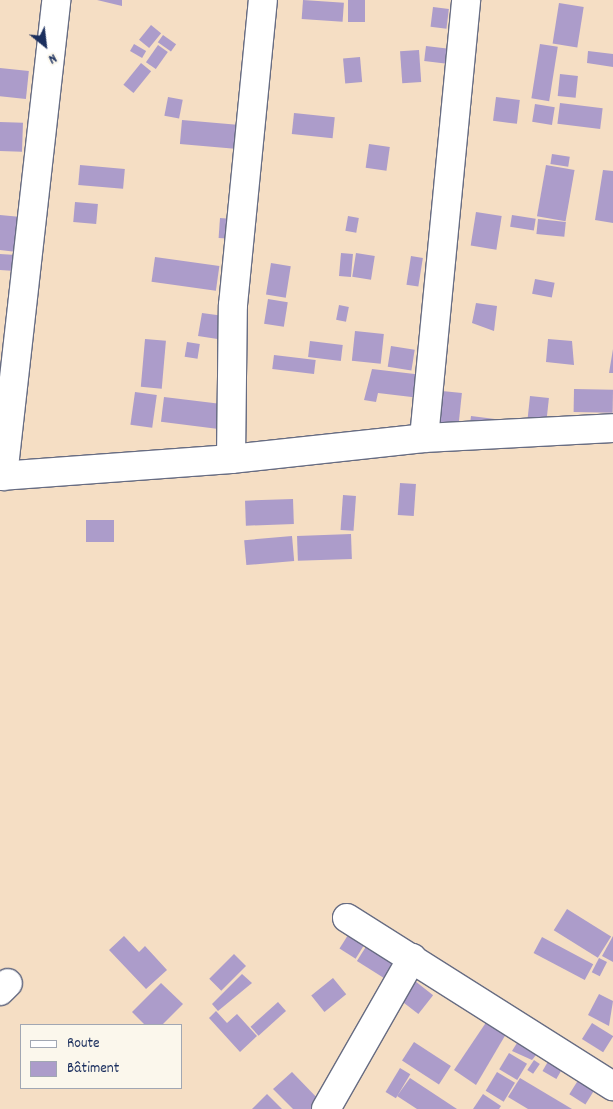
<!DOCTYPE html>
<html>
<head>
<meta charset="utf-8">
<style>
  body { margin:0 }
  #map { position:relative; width:613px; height:1109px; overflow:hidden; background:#f5dec4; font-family:Dekko,sans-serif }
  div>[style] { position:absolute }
  .building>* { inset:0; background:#ac9cca; transform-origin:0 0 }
  .roads { filter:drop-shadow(1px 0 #676c82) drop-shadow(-1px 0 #676c82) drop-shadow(0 1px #676c82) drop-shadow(0 -1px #676c82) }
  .minor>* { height:28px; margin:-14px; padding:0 14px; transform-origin:14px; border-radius:14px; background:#fff }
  span { translate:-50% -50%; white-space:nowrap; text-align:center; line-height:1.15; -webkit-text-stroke:5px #fbf7ec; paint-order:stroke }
  .legend { position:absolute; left:20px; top:1024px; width:162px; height:65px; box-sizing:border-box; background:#fbf7ec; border:1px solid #a1a7b3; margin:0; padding:6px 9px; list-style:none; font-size:15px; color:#1b2f5e }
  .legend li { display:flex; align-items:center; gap:10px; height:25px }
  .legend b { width:25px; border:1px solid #a1a7b3 }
  .north { position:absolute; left:20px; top:20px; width:50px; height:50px; -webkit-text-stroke:4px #fbf7ec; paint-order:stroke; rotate:151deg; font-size:14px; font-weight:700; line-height:20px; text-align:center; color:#1b2f5e }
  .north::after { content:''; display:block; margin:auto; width:18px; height:22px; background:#1b2f5e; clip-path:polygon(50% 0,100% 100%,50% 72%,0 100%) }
</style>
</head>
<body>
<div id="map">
  <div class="building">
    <i style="clip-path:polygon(97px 0,122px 0,122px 6px)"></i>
    <i style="left:303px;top:0;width:41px;height:19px;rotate:4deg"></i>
    <i style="left:348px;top:0;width:17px;height:22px"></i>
    <i style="left:559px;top:3px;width:25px;height:41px;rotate:9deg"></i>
    <i style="left:433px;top:7px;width:16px;height:20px;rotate:7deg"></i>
    <i style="left:151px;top:25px;width:13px;height:19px;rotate:39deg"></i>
    <i style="left:163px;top:35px;width:16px;height:9px;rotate:35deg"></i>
    <i style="left:134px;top:44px;width:14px;height:8px;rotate:30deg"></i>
    <i style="left:540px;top:44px;width:18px;height:55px;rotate:9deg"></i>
    <i style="left:158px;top:45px;width:12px;height:21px;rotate:35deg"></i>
    <i style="left:426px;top:46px;width:23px;height:15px;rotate:7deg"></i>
    <i style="left:419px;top:50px;width:32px;height:19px;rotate:86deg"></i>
    <i style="clip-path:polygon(588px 51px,613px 54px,613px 67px,587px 63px)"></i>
    <i style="left:360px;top:57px;width:25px;height:17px;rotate:85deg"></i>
    <i style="left:141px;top:63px;width:13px;height:28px;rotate:39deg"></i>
    <i style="left:0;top:68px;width:29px;height:28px;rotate:6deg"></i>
    <i style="left:560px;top:74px;width:18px;height:22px;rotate:6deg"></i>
    <i style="left:168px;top:97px;width:15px;height:19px;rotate:11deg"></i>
    <i style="left:496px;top:97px;width:24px;height:24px;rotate:7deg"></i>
    <i style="left:560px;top:103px;width:43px;height:21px;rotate:7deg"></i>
    <i style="left:535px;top:104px;width:20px;height:18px;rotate:9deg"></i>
    <i style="left:294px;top:113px;width:41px;height:21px;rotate:6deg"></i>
    <i style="left:182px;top:120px;width:55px;height:24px;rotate:5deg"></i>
    <i style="left:0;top:122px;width:23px;height:29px;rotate:2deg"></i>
    <i style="left:369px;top:144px;width:21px;height:24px;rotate:8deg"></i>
    <i style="left:552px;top:154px;width:18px;height:10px;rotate:9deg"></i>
    <i style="left:80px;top:165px;width:45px;height:20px;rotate:5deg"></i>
    <i style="left:546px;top:165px;width:29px;height:52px;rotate:10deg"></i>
    <i style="clip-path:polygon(603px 170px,613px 171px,613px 223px,595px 220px)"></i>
    <i style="left:75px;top:202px;width:23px;height:20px;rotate:5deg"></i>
    <i style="left:476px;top:212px;width:26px;height:34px;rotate:9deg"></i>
    <i style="clip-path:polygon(0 215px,21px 217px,17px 252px,0 250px)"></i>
    <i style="left:512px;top:215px;width:24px;height:12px;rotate:9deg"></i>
    <i style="left:348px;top:216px;width:11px;height:15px;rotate:10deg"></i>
    <i style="left:220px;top:218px;width:13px;height:20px;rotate:4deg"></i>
    <i style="left:538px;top:219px;width:28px;height:15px;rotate:6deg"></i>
    <i style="left:341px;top:253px;width:12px;height:23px;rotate:5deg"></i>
    <i style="left:356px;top:253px;width:19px;height:24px;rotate:9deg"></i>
    <i style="left:0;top:254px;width:16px;height:16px;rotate:4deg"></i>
    <i style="left:411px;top:256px;width:12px;height:29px;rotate:9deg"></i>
    <i style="left:155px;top:257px;width:65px;height:25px;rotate:8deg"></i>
    <i style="left:271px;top:263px;width:20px;height:32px;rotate:9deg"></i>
    <i style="left:535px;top:279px;width:20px;height:15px;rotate:11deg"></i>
    <i style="left:268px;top:299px;width:20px;height:25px;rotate:9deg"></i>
    <i style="clip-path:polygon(476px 303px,497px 306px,494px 331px,472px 323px)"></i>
    <i style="left:339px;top:305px;width:10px;height:15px;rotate:11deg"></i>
    <i style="clip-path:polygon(202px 313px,224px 316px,224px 340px,198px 336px)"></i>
    <i style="left:355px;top:331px;width:29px;height:30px;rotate:6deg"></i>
    <i style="left:145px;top:339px;width:21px;height:48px;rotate:5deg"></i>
    <i style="clip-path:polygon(548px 339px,572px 341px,574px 365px,546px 362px)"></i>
    <i style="left:310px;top:341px;width:33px;height:16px;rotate:7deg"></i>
    <i style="left:187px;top:342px;width:13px;height:15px;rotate:9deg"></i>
    <i style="left:391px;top:346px;width:24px;height:21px;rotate:9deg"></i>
    <i style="clip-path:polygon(613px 349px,613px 373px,609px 373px)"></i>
    <i style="left:274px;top:355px;width:42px;height:14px;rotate:7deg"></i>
    <i style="clip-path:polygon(372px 369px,423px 375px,420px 398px,378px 393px,376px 402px,364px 400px)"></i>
    <i style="left:574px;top:389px;width:39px;height:23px;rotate:1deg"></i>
    <i style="left:442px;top:391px;width:20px;height:32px;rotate:6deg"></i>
    <i style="left:135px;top:392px;width:22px;height:33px;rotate:8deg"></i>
    <i style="left:530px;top:396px;width:19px;height:22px;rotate:6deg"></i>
    <i style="left:164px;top:397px;width:58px;height:25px;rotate:7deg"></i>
    <i style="left:471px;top:416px;width:24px;height:10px;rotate:7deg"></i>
    <i style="left:400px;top:483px;width:16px;height:32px;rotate:4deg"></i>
    <i style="left:343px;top:495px;width:13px;height:35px;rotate:4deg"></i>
    <i style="left:293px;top:499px;width:25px;height:48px;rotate:88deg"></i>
    <i style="left:86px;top:520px;width:28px;height:22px"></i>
    <i style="left:351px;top:534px;width:25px;height:54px;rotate:88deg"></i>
    <i style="left:292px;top:536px;width:25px;height:48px;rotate:85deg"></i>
    <i style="left:567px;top:909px;width:52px;height:25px;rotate:32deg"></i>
    <i style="left:348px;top:935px;width:19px;height:16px;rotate:32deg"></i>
    <i style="clip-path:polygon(124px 936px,139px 952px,145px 946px,167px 970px,146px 989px,109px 950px)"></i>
    <i style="clip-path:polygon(613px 936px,613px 962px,602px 956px)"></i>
    <i style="left:542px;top:937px;width:58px;height:18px;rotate:28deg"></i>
    <i style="left:367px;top:945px;width:36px;height:19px;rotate:32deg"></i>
    <i style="left:234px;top:954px;width:17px;height:35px;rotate:45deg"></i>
    <i style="left:599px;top:958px;width:9px;height:16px;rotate:27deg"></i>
    <i style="clip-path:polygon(242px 974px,252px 983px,218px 1011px,212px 1004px)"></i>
    <i style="left:333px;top:978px;width:21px;height:28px;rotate:51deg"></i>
    <i style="left:415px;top:981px;width:23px;height:24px;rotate:38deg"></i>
    <i style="clip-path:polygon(161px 983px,183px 1004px,162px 1025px,145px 1025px,132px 1012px)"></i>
    <i style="clip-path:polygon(599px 994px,613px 1001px,609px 1026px,588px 1015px)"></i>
    <i style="left:278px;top:1002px;width:12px;height:37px;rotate:48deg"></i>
    <i style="clip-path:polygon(216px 1011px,227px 1023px,237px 1014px,257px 1036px,240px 1052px,209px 1018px)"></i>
    <i style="clip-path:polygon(487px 1021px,506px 1034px,476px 1085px,454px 1070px)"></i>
    <i style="left:592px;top:1023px;width:25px;height:19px;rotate:32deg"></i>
    <i style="left:414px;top:1042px;width:44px;height:22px;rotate:33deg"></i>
    <i style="clip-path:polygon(517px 1043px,536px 1055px,532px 1060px,512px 1051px)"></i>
    <i style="left:509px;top:1053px;width:21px;height:19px;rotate:31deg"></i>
    <i style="left:550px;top:1058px;width:16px;height:15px;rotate:30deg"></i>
    <i style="left:534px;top:1060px;width:7px;height:12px;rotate:34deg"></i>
    <i style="left:400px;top:1068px;width:12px;height:28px;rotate:31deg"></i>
    <i style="clip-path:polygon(292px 1072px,324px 1105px,320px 1109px,293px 1109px,273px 1089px)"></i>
    <i style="left:497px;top:1072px;width:21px;height:22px;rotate:31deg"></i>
    <i style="left:582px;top:1074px;width:19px;height:24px;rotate:32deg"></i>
    <i style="clip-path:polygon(410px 1078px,457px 1109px,417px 1109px,397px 1096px)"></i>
    <i style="clip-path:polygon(520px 1078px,572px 1109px,528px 1109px,508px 1097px)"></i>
    <i style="clip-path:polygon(267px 1094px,282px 1109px,252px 1109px)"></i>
    <i style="clip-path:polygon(483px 1094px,501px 1106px,499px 1109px,473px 1109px)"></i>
  </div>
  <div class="roads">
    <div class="minor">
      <i style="left:424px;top:438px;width:189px;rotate:-3deg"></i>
      <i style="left:231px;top:459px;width:154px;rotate:-89.3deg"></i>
      <i style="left:233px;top:305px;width:306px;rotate:-84.4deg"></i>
      <i style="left:0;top:476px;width:232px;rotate:-4.2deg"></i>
      <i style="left:231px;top:459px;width:194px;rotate:-6.2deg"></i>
      <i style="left:424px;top:438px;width:440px;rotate:-84.5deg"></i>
      <i style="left:3px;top:476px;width:479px;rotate:-83.6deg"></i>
      <i style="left:347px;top:918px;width:315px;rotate:32.3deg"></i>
      <i style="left:0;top:991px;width:11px;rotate:-45deg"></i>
      <i style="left:326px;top:1109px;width:174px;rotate:-60.3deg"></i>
    </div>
  </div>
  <ul class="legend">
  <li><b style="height:6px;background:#fff"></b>Route</li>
  <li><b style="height:14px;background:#ac9cca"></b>Bâtiment</li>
  </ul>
  <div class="north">N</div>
</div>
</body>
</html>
